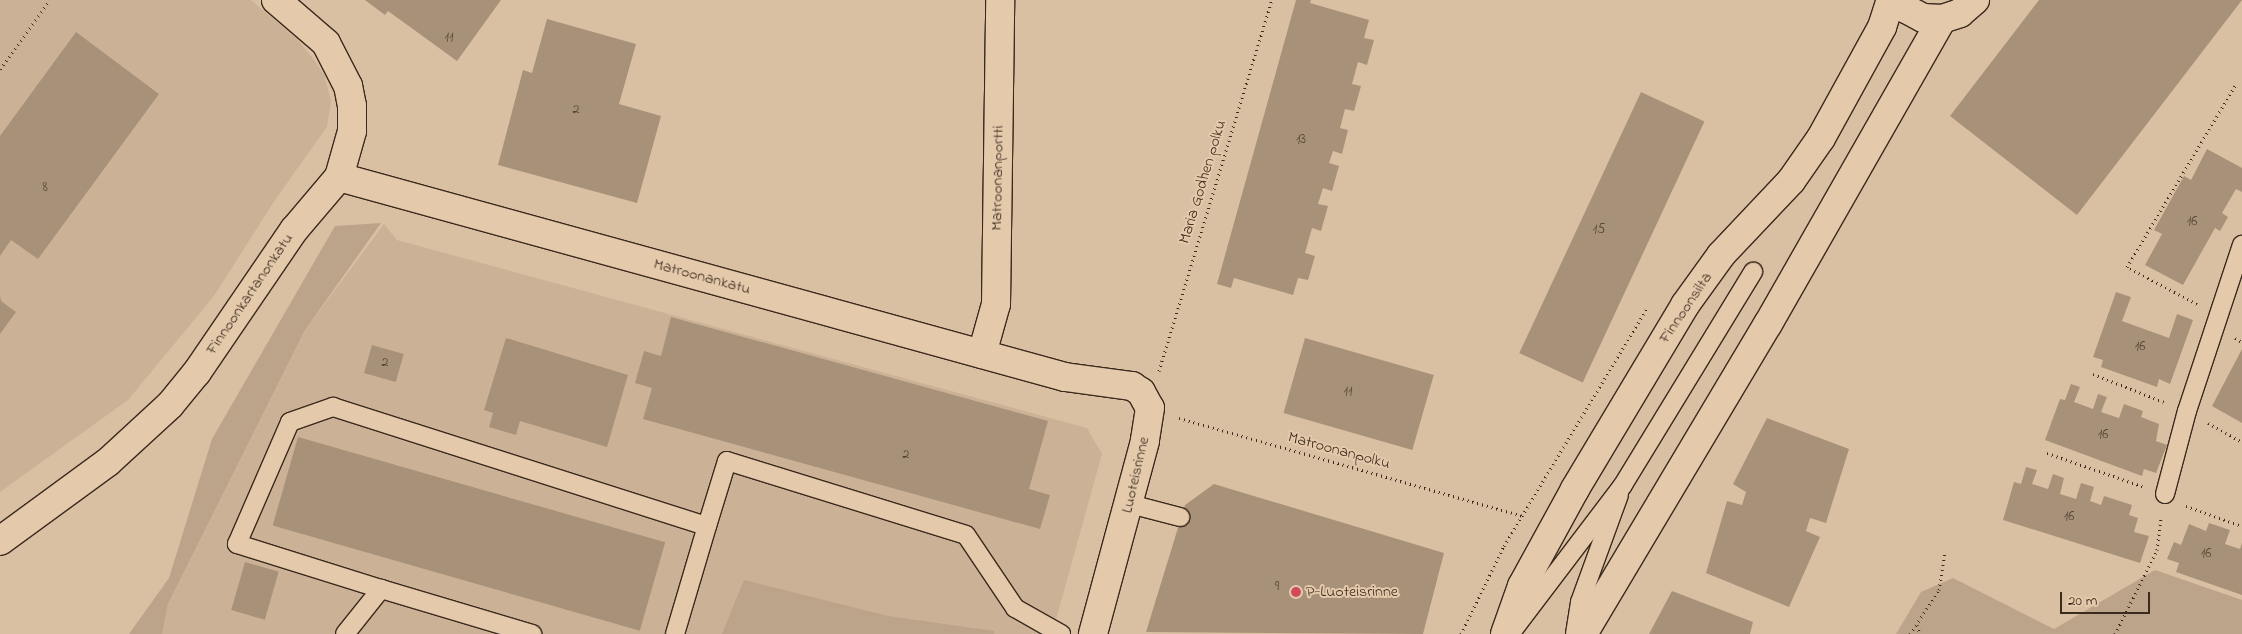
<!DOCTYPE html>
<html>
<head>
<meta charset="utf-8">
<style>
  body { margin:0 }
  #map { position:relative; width:2242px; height:634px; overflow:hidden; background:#dac0a3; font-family:"Indie Flower",sans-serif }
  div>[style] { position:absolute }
  .built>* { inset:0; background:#cbb296 }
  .green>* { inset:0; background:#bca48a }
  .building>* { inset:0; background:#a89179; transform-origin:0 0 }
  .path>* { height:3px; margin-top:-1.5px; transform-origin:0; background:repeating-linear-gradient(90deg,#3b2a1e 0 1px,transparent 0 5px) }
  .roads { filter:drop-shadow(1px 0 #3b2a1e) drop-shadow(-1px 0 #3b2a1e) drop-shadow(0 1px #3b2a1e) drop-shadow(0 -1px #3b2a1e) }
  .service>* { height:18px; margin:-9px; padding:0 9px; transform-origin:9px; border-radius:9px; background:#e4caab }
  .minor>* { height:28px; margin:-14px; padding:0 14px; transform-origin:14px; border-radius:14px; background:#e4caab }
  .secondary>* { height:28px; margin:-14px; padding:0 14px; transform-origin:14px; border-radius:14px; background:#e4caab }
  .primary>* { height:28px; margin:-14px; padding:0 14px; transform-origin:14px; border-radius:14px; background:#e4caab }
  .dots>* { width:14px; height:14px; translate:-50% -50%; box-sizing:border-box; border:2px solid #e4caab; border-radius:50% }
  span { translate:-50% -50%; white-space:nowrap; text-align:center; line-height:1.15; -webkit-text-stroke:4px #e4caab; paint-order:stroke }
  .number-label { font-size:14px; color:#564435 }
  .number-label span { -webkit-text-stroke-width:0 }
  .street-label { font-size:16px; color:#3b2a1e }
  .poi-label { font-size:16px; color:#3b2a1e }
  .left { translate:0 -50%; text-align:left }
  .scale { position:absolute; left:2060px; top:592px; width:90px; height:22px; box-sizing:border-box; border:2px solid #3b2a1e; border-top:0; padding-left:6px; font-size:15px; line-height:18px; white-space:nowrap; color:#3b2a1e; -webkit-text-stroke:4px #e4caab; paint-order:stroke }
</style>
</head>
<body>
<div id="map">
  <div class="built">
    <i style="clip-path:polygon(0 0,251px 0,297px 39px,315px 61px,324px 74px,331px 101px,327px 127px,275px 200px,214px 296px,128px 400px,0 492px)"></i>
    <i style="clip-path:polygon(384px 224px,397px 240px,1087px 428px,1102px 454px,1052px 634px,162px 634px,168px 604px,305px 330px)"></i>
  </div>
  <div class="green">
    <i style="clip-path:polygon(381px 223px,305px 330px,168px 604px,162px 634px,129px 634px,169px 578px,212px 439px,335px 226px)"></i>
    <i style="clip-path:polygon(2155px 570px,2242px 600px,2242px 634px,1896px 634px,1921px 592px,1953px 578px,2054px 629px)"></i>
    <i style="clip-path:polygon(744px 580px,888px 616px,994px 631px,994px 634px,722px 634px)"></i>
  </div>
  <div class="building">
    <i style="clip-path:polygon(365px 0,501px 0,457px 61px,388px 11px,385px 15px)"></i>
    <i style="clip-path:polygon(1296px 0,1311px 0,1310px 3px,1369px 20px,1364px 38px,1374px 40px,1367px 65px,1358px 62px,1352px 84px,1361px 86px,1354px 111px,1345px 109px,1340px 128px,1348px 130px,1342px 154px,1333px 151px,1329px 163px,1339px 166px,1332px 191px,1323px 188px,1318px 204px,1328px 206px,1321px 231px,1312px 228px,1305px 253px,1315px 256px,1308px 280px,1298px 278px,1293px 295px,1234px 278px,1231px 288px,1217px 284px)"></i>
    <i style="clip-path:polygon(2039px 0,2242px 0,2077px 215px,1950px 116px)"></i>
    <i style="clip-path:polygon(547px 19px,636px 44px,619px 104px,661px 116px,637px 203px,498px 165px,523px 70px,532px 73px)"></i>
    <i style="clip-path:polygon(76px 32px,159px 94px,38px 259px,11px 240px,0 256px,0 136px)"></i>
    <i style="left:1641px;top:92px;width:70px;height:288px;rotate:25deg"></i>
    <i style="clip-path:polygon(2207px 149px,2242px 168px,2242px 192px,2236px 189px,2222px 213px,2228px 217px,2220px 231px,2215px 228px,2183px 285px,2145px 265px,2162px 234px,2154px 230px,2184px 176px,2191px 180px)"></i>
    <i style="clip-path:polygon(2116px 292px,2131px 297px,2122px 321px,2169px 338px,2177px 314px,2193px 320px,2170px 384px,2159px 379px,2157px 387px,2101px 367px,2103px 360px,2093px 357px)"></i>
    <i style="clip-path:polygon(0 296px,1px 301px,16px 312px,0 334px)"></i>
    <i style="clip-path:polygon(671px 317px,1048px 421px,1029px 489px,1050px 495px,1040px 529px,643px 419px,652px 388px,635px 383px,644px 351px,661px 356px)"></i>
    <i style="clip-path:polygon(506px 338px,628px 375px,607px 447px,520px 421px,516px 435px,489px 427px,493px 413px,484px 410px)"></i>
    <i style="left:1305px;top:338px;width:134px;height:78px;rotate:16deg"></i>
    <i style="left:372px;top:345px;width:33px;height:29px;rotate:16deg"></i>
    <i style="clip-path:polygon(2242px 349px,2242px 423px,2212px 406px)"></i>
    <i style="clip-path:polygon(2071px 384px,2080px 387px,2074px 402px,2093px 409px,2098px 394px,2107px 397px,2101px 412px,2119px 418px,2124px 404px,2143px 411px,2141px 417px,2159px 424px,2156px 441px,2167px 445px,2156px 473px,2144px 469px,2142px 476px,2045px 440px,2060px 399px,2065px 400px)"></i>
    <i style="clip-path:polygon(1767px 418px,1849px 449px,1826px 523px,1810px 518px,1806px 531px,1820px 537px,1789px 607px,1706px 573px,1727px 501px,1742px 505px,1746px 492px,1733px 484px)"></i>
    <i style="left:298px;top:437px;width:382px;height:92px;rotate:16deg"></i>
    <i style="clip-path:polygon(2026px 467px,2037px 470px,2032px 484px,2048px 489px,2053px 474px,2064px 478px,2060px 494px,2076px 499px,2081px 483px,2094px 487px,2090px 501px,2101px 505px,2104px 496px,2132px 505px,2129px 515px,2138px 518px,2134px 532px,2149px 536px,2140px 563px,2003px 520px,2014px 482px,2021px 484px)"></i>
    <i style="clip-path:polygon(1214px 484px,1444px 553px,1423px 634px,1146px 632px,1185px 505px)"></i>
    <i style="clip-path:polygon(2209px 523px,2230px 530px,2225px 544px,2240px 549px,2242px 543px,2242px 595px,2176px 572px,2179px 563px,2167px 559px,2174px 542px,2181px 545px,2189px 524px,2206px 531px)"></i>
    <i style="left:245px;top:562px;width:35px;height:50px;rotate:16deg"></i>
    <i style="clip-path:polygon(1672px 591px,1753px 622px,1750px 634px,1649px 634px)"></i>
  </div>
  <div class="path">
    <i style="left:0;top:69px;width:85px;rotate:-54.1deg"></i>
    <i style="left:2197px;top:304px;width:79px;rotate:-152.1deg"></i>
    <i style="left:2127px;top:267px;width:213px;rotate:-59.2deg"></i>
    <i style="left:2235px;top:338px;width:8px;rotate:30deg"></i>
    <i style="left:1159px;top:371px;width:388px;rotate:-73.1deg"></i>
    <i style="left:2093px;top:374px;width:76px;rotate:21.5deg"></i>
    <i style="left:1179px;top:418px;width:357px;rotate:15.9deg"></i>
    <i style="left:2208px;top:423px;width:39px;rotate:29deg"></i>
    <i style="left:2047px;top:453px;width:101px;rotate:19.2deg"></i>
    <i style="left:2186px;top:506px;width:59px;rotate:19.7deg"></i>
    <i style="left:1917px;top:625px;width:9px;rotate:72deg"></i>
    <i style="left:1461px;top:634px;width:98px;rotate:-64deg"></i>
    <i style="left:1504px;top:546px;width:278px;rotate:-59deg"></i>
    <i style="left:1910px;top:634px;width:53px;rotate:-56.6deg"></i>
    <i style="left:1939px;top:590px;width:38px;rotate:-81deg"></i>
    <i style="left:2115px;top:634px;width:94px;rotate:-63.4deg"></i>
    <i style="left:2157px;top:550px;width:33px;rotate:-83deg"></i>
  </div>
  <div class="roads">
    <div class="service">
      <i style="left:2165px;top:494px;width:86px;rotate:-75.2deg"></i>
      <i style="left:2187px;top:411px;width:175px;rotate:-71.7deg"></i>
      <i style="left:1130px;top:504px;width:52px;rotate:14.6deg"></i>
      <i style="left:707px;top:526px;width:68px;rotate:-72.9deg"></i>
      <i style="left:727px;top:461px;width:250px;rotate:17.2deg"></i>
      <i style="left:966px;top:535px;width:88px;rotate:56.1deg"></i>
      <i style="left:1015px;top:608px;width:53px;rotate:29.5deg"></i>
      <i style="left:381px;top:589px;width:151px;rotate:-162.6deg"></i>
      <i style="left:237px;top:544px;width:133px;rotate:-66.5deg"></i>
      <i style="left:290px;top:422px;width:46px;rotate:-19.2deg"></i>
      <i style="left:333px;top:407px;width:392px;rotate:17.7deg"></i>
      <i style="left:707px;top:526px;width:113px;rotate:106.5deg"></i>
      <i style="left:1513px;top:630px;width:182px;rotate:-52.8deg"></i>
      <i style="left:1623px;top:485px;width:250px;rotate:-58.6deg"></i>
      <i style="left:345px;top:634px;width:58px;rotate:-51.3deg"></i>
      <i style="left:381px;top:589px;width:158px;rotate:16.6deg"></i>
      <i style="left:1575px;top:634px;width:32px;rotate:-81deg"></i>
      <i style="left:1580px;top:602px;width:114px;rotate:-70deg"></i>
    </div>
    <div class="minor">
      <i style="left:339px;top:177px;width:753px;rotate:15.4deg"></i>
      <i style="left:1065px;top:377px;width:68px;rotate:7.7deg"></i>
      <i style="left:1132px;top:386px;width:11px;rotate:34deg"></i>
      <i style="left:1141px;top:392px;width:18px;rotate:61deg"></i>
      <i style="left:1150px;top:408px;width:33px;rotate:99deg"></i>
      <i style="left:1145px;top:441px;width:200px;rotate:105.1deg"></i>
      <i style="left:982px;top:354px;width:52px;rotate:-74.4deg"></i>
      <i style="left:996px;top:304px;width:304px;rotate:-89.2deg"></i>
      <i style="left:0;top:541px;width:134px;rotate:-36.2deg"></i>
      <i style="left:108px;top:462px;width:84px;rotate:-42.6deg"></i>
      <i style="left:170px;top:405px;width:43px;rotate:-50.7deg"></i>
      <i style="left:197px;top:372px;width:172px;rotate:-55.7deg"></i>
      <i style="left:294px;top:230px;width:70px;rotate:-49.7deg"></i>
      <i style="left:339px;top:177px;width:48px;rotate:-74.2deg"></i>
      <i style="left:352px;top:131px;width:25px;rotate:-90deg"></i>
      <i style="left:352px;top:106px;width:20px;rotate:-101deg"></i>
      <i style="left:348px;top:86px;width:48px;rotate:-117.1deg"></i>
      <i style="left:326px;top:43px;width:66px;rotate:-139.3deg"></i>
    </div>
    <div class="secondary">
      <i style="left:1897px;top:0;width:13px;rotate:45deg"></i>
      <i style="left:1906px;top:9px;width:19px;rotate:28deg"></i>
      <i style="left:1923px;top:18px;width:19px;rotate:3deg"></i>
      <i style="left:1942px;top:19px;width:19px;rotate:-18deg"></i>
      <i style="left:1960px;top:13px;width:20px;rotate:-41deg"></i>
    </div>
    <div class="primary">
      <i style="left:1505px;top:634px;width:51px;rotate:-70.5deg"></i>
      <i style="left:1522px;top:586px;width:111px;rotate:-61.3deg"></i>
      <i style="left:1575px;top:489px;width:214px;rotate:-59.1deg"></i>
      <i style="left:1685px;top:305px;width:62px;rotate:-54.2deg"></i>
      <i style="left:1721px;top:255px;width:102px;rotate:-46.6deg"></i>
      <i style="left:1791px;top:181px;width:52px;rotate:-55.1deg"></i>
      <i style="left:1821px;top:138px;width:127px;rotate:-61.2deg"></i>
      <i style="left:1882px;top:27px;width:28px;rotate:-72deg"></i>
      <i style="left:1583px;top:634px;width:361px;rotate:-59.2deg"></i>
      <i style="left:1768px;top:324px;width:351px;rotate:-60.3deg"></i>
    </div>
  </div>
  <div class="dots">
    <i style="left:1296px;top:592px;background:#d1495b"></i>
  </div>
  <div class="number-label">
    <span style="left:449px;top:38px">11</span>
    <span style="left:576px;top:110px">2</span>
    <span style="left:1301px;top:140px">13</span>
    <span style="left:45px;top:188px">8</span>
    <span style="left:2192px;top:222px">16</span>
    <span style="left:1599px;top:230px">15</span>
    <span style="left:2140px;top:347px">16</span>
    <span style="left:385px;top:363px">2</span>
    <span style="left:1348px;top:392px">11</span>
    <span style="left:2103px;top:435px">16</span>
    <span style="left:906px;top:455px">2</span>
    <span style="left:2069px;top:517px">16</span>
    <span style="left:2206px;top:554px">16</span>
    <span style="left:1277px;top:587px">9</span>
  </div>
  <div class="street-label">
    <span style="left:998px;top:178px;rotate:-89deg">Matroonanportti</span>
    <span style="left:1203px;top:182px;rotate:-73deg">Maria Godhen polku</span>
    <span style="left:702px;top:277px;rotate:15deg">Matroonankatu</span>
    <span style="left:250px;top:294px;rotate:-56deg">Finnoonkartanonkatu</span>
    <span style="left:1686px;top:308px;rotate:-56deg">Finnoonsilta</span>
    <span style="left:1339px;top:451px;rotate:15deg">Matroonanpolku</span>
    <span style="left:1136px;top:475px;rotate:-77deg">Luoteisrinne</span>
  </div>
  <div class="poi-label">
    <span class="left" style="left:1306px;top:592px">P-Luoteisrinne</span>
  </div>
  <div class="scale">20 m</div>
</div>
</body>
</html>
